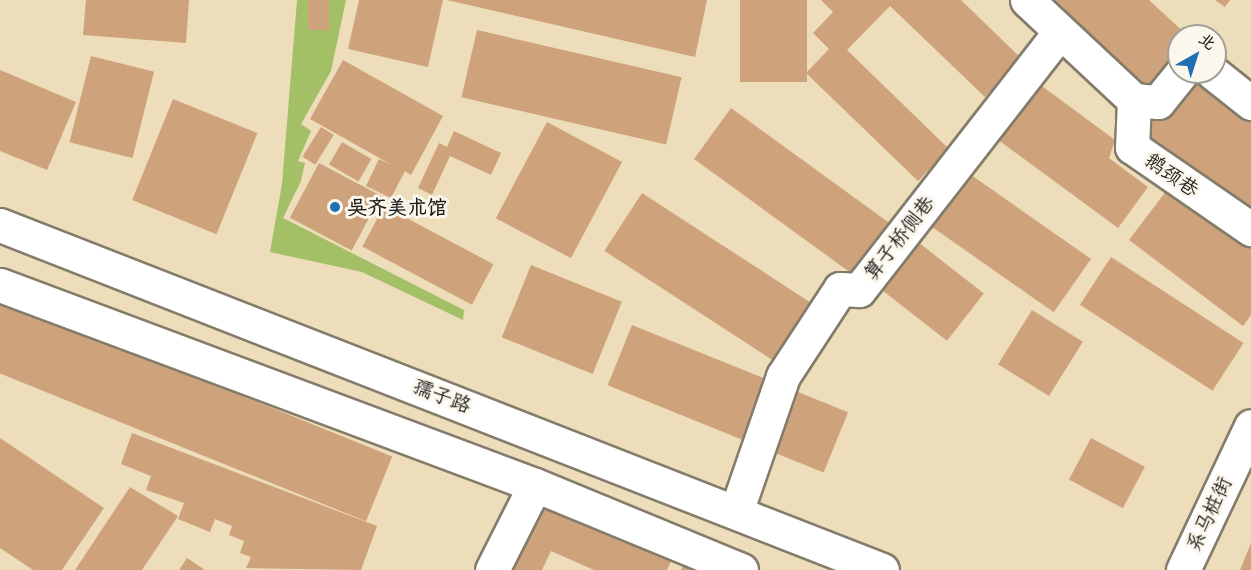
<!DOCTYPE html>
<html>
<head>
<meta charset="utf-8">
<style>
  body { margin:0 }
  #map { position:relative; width:1251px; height:570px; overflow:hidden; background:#edddba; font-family:Itim,"LXGW WenKai TC",sans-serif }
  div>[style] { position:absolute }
  .green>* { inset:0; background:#a3c067 }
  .building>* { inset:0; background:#cea37b; transform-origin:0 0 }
  .roads { filter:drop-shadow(2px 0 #847c6b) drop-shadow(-2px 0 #847c6b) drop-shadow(0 2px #847c6b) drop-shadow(0 -2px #847c6b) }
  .minor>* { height:33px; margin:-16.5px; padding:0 16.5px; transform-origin:16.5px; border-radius:16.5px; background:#fff }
  .major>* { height:33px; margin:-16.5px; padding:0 16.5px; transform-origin:16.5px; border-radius:16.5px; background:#fff }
  .dots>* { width:16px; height:16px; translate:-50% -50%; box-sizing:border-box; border:3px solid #fbf7ec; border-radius:50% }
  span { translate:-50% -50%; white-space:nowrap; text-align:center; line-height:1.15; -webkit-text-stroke:6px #fbf7ec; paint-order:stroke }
  .street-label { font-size:20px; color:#1c1c1c }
  .poi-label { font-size:20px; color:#1c1c1c; font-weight:700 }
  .left { translate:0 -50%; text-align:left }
  .north { position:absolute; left:1167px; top:24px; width:60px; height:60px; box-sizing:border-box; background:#fbf7ec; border:2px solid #a29f99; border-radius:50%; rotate:39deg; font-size:16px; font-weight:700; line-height:24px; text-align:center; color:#1c1c1c }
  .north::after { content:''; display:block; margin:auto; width:21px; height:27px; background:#1f6fb2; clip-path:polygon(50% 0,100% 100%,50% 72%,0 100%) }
</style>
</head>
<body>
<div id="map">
  <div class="green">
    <i style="clip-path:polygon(297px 0,346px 0,331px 71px,301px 124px,311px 131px,298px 161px,305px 163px,301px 181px,283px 218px,464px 310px,463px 320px,362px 272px,270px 252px,282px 184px)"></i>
  </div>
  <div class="building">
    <i style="clip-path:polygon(86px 0,189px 0,186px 43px,83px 35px)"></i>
    <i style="left:308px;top:0;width:21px;height:30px"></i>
    <i style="clip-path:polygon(359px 0,443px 0,428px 67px,348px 49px)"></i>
    <i style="clip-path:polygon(447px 0,707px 0,695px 57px)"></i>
    <i style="left:740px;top:0;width:67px;height:82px"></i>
    <i style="clip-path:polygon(821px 0,961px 0,1022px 59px,985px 97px,890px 6px,847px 50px,949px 149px,918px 181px,806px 73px,829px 49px,813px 33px,833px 12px)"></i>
    <i style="clip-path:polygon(1044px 0,1149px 0,1188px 36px,1179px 36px,1179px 55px,1145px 93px)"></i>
    <i style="clip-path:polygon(1215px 0,1230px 0,1225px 7px)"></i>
    <i style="left:477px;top:30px;width:210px;height:69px;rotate:13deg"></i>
    <i style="left:91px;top:56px;width:65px;height:89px;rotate:14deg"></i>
    <i style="clip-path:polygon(343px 60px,443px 116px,411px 175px,405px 171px,391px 198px,366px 186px,379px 159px,392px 165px,310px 119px)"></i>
    <i style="clip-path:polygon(0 70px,76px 102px,47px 170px,0 151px)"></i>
    <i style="clip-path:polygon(1191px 72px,1251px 116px,1251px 215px,1144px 132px)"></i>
    <i style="clip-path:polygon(1031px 78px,1115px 140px,1109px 158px,1148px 187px,1118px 228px,990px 134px)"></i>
    <i style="left:173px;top:99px;width:91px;height:109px;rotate:22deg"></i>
    <i style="left:731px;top:108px;width:206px;height:63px;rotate:36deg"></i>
    <i style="left:547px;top:122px;width:85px;height:109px;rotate:28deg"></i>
    <i style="left:321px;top:127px;width:15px;height:35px;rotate:32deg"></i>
    <i style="clip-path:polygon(454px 131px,501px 153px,491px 175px,450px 156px,432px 195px,418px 188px,439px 143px,447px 147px)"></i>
    <i style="left:342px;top:142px;width:34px;height:26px;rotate:30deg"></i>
    <i style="left:319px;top:163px;width:70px;height:62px;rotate:28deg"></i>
    <i style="left:964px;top:170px;width:155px;height:65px;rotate:35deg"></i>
    <i style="clip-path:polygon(1173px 182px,1251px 241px,1251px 315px,1243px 326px,1129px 240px)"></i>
    <i style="left:642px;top:193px;width:211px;height:69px;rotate:33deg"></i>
    <i style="left:384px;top:206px;width:124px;height:46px;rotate:28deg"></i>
    <i style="left:909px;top:235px;width:95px;height:60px;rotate:38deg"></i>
    <i style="left:1111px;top:257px;width:158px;height:57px;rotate:33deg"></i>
    <i style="left:531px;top:265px;width:98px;height:78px;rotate:22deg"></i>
    <i style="left:0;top:298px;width:423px;height:70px;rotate:22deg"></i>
    <i style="left:1032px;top:310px;width:60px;height:64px;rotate:32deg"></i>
    <i style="left:632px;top:325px;width:233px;height:65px;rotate:22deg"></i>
    <i style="clip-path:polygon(132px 433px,377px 526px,361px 570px,246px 568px,251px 557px,240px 553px,244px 541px,229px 535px,232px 526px,215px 519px,210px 532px,178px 519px,184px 503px,146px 490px,151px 476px,121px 464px)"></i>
    <i style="clip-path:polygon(0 438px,104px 508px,62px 570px,33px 570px,0 548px)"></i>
    <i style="left:1091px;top:438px;width:61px;height:47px;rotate:28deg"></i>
    <i style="clip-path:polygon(130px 487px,178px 516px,142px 570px,75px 570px)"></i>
    <i style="clip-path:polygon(534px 492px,674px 555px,667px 570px,594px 570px,551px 551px,542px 570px,499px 570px)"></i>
    <i style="clip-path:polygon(1251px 543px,1251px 570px,1240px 570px)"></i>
    <i style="clip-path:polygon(187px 558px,205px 570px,179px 570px)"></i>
    <i style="clip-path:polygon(686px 560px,710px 570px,681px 570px)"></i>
  </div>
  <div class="roads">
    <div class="minor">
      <i style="left:1027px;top:0;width:146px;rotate:43.1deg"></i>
      <i style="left:1134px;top:100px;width:47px;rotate:92.4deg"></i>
      <i style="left:1132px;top:147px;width:145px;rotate:34.6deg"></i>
      <i style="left:1212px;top:72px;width:50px;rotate:38.5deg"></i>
      <i style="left:1134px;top:100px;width:24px;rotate:5deg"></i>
      <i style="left:1158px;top:102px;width:38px;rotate:-51deg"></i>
      <i style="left:736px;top:512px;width:144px;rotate:-70.9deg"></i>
      <i style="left:783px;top:376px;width:104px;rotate:-56.8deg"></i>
      <i style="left:840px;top:289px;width:19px;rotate:3deg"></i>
      <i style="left:859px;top:290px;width:327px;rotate:-52.1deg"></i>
      <i style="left:492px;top:570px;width:95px;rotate:-63.2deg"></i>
    </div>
    <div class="major">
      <i style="left:0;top:225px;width:947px;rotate:21.36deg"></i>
      <i style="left:0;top:285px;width:571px;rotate:20.5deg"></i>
      <i style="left:535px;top:485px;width:223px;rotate:22.4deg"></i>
      <i style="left:1183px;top:570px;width:159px;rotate:-64.7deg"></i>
    </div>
  </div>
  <div class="dots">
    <i style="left:335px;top:207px;background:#1f6fb2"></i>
  </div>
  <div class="street-label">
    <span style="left:1172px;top:175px;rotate:35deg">鹅颈巷</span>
    <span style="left:899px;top:238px;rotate:-52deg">算子桥侧巷</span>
    <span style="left:442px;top:396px;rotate:21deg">孺子路</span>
    <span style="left:1209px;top:514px;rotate:-65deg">系马桩街</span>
  </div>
  <div class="poi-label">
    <span class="left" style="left:347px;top:207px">吴齐美术馆</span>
  </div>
  <div class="north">北</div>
</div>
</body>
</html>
